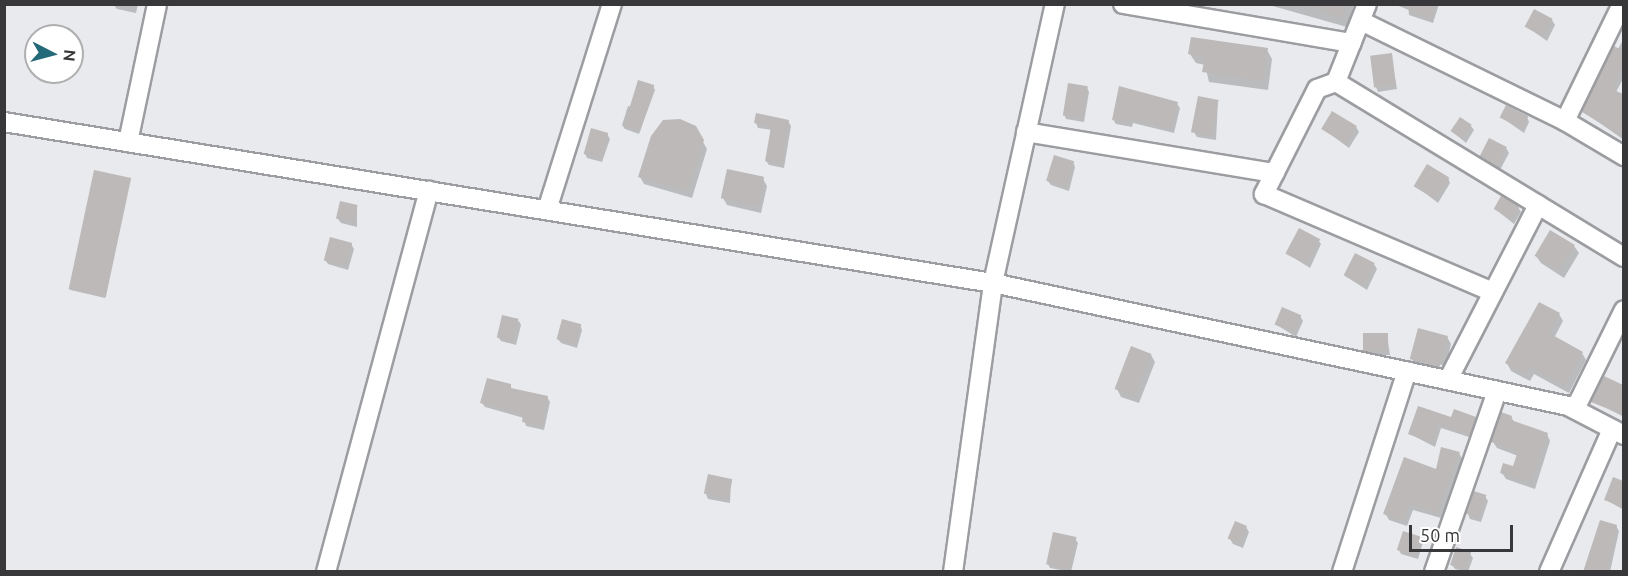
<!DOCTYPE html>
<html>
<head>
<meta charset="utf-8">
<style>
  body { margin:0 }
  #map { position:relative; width:1628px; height:576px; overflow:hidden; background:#e8eaed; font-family:Ubuntu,sans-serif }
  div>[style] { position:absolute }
  .shadow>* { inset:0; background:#0003 }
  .building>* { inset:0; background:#bdb9b8; transform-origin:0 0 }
  .roads { filter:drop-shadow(2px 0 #9c9da0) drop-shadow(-2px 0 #9c9da0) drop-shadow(0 2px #9c9da0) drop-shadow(0 -2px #9c9da0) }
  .minor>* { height:18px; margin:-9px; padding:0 9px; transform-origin:9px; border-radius:9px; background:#fff }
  span { translate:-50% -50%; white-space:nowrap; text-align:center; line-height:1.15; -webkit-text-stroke:4.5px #fff; paint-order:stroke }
  .frame { position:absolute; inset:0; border:6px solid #38383a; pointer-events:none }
  .north { position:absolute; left:24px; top:24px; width:60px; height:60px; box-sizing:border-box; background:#fff; border:2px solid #afafb0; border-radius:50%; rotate:96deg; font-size:16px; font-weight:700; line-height:24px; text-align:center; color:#38383a }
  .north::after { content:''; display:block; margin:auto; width:21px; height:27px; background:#246979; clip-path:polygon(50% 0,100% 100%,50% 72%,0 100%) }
  .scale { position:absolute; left:1409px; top:525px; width:104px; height:27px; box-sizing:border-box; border:3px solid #38383a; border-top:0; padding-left:8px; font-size:18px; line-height:21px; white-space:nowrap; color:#38383a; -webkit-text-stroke:4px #fff; paint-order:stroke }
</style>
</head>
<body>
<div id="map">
  <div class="shadow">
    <i style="clip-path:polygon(138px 4px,136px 13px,117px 9px,114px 5px)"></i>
    <i style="clip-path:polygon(1266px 4px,1354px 4px,1347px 27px)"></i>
    <i style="clip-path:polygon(1408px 4px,1439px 4px,1433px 23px,1409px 15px)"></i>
    <i style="clip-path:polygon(1552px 20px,1555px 25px,1547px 41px,1527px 27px)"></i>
    <i style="clip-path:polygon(1624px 38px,1624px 77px,1616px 92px,1624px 96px,1624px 140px,1584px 112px)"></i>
    <i style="clip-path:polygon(1267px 50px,1272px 59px,1268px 90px,1209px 82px,1205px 65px,1196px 63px,1190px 54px)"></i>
    <i style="clip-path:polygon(1391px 55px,1397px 89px,1378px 92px,1376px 87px)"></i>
    <i style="clip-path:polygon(653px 86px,655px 90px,639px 134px,625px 129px,622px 125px,628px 106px,632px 107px)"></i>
    <i style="clip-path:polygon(1087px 88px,1089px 92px,1084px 122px,1066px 119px,1064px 114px)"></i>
    <i style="clip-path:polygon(1218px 101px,1216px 140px,1197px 137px,1194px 132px)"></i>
    <i style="clip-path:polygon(1177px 104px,1180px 108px,1174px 133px,1133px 123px,1132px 127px,1116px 124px,1113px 119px)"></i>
    <i style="clip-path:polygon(1501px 117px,1527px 117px,1529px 122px,1524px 133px)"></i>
    <i style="clip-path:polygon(788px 121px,791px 126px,784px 168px,769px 165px,766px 161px,772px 130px,758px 128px,756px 123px)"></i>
    <i style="clip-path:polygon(1471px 126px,1474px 130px,1466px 143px,1453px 132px)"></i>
    <i style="clip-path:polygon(1356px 127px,1359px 132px,1349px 148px,1323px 129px)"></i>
    <i style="clip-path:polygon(695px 128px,707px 149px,692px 198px,644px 184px,640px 177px)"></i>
    <i style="clip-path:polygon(607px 134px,610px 139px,602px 162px,587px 158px,585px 153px)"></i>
    <i style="clip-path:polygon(1506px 148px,1509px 153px,1500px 170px,1481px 156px)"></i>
    <i style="clip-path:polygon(1073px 162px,1075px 167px,1069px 191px,1051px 185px,1048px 181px)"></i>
    <i style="clip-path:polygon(1448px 178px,1450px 183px,1438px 203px,1416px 186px)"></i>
    <i style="clip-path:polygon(130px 179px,105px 298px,71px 290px,70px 289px)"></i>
    <i style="clip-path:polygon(763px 179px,767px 186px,761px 213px,727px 205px,723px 198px)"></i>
    <i style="clip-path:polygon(357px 206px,357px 227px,341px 223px,338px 219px)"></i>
    <i style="clip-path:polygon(1518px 207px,1521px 212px,1514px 224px,1495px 209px)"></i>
    <i style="clip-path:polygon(1551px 232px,1574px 246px,1579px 253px,1564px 278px,1541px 263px,1536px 256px)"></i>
    <i style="clip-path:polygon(1318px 240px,1321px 244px,1310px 268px,1288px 254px)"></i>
    <i style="clip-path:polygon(351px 244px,354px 249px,348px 270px,328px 264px,325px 260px)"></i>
    <i style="clip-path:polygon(1374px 264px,1377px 269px,1367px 290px,1345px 276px)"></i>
    <i style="clip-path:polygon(1559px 314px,1563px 321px,1554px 338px,1582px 353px,1586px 360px,1569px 393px,1534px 374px,1530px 381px,1511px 371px,1507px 363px)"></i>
    <i style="clip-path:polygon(1300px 316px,1303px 321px,1296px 337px,1277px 325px)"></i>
    <i style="clip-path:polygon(519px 321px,521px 325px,516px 345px,501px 341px,498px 337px)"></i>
    <i style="clip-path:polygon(580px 325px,582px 330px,577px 348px,561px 343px,558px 339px)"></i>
    <i style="clip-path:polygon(1387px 335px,1390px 355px,1367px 355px,1365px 350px)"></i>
    <i style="clip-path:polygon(1447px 337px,1451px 344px,1446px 366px,1416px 358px,1445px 369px,1444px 373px,1417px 366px,1412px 359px)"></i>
    <i style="clip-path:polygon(1151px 355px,1155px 362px,1139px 403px,1121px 397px,1117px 389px)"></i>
    <i style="clip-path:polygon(1605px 378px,1624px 388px,1624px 417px,1593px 401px)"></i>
    <i style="clip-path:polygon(510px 386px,513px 390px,547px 397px,550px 402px,544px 430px,526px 426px,524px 418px,485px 407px,482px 403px)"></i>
    <i style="clip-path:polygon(1511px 417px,1515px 423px,1547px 434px,1550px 441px,1535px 489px,1506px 479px,1502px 473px,1514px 468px,1518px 456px,1497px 448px,1493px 442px)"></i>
    <i style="clip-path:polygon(1475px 418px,1478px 423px,1472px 438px,1441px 428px,1435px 447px,1410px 434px,1452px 419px)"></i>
    <i style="clip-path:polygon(1459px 453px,1462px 459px,1441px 518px,1413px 510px,1407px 526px,1389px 520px,1385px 513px)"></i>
    <i style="clip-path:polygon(1614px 479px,1624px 483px,1624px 510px,1606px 500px)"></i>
    <i style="clip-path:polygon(731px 480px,730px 503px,708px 499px,706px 494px)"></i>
    <i style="clip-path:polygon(1485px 496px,1488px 501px,1481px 522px,1470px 519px,1468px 514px)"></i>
    <i style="clip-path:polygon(1616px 526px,1619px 531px,1610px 572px,1585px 572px)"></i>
    <i style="clip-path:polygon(1246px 527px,1249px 532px,1243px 548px,1233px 544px,1230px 539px)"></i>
    <i style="clip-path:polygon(1420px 538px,1423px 542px,1418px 559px,1401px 554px,1399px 550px)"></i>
    <i style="clip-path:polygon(1075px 539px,1078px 543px,1071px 572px,1050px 568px,1048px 564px)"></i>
    <i style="clip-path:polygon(1470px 554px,1473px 558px,1468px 572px,1455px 569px,1452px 565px)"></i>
  </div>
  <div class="building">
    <i style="clip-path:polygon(1305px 4px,1346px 4px,1342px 19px)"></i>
    <i style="clip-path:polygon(1394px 4px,1436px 4px,1431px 19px)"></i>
    <i style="left:1534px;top:9px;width:21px;height:20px;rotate:28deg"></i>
    <i style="clip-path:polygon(1191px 37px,1268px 48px,1263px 81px,1202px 72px,1205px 57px,1188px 54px)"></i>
    <i style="clip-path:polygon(1614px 46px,1623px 51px,1623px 66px,1612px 89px,1623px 94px,1623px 137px,1582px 112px)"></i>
    <i style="left:1392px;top:53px;width:32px;height:22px;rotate:83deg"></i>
    <i style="left:638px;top:80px;width:17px;height:48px;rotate:17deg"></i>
    <i style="left:1068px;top:83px;width:20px;height:33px;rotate:9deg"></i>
    <i style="clip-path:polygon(1119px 86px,1178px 102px,1171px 129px,1131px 119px,1130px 123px,1112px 120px)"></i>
    <i style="left:1198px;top:96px;width:21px;height:37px;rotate:11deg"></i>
    <i style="left:1506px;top:105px;width:25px;height:14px;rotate:27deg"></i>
    <i style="left:1332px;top:111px;width:29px;height:21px;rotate:31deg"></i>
    <i style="clip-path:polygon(756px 113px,789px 120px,782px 164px,765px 161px,771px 127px,754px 123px)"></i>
    <i style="left:1460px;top:117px;width:14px;height:17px;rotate:34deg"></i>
    <i style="clip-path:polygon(680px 119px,696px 126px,704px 140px,688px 191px,638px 177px,651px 136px,663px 120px)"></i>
    <i style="left:591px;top:128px;width:18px;height:27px;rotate:16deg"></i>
    <i style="left:1489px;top:138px;width:20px;height:21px;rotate:27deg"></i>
    <i style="left:1054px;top:155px;width:21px;height:27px;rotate:17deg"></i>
    <i style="left:1427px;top:164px;width:26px;height:26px;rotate:31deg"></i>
    <i style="left:727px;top:169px;width:38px;height:30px;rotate:12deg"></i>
    <i style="left:94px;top:170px;width:38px;height:122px;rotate:12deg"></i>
    <i style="left:1501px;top:196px;width:21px;height:15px;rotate:29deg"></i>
    <i style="left:340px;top:201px;width:18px;height:18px;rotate:13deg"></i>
    <i style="left:1299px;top:228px;width:24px;height:29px;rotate:28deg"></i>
    <i style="left:1550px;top:230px;width:29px;height:30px;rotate:31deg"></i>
    <i style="left:330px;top:237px;width:23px;height:24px;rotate:15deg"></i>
    <i style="left:1355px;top:253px;width:22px;height:25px;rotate:27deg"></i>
    <i style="clip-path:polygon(1539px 302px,1560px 313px,1549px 333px,1583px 352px,1565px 386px,1530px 367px,1526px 375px,1505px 363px)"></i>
    <i style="left:1282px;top:307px;width:21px;height:19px;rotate:23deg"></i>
    <i style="left:502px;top:315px;width:17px;height:23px;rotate:13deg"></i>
    <i style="left:562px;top:319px;width:20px;height:21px;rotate:15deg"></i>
    <i style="left:1418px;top:328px;width:31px;height:32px;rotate:15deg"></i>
    <i style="left:1388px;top:333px;width:18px;height:25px;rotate:90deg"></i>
    <i style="left:1131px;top:346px;width:22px;height:46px;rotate:21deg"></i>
    <i style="clip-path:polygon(1604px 376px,1623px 385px,1623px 415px,1591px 402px)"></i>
    <i style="clip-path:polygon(487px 378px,511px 384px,511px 388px,548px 396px,542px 426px,522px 422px,523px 414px,480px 403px)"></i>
    <i style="clip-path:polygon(1418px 406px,1451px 417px,1454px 409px,1476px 417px,1470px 435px,1439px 424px,1433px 443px,1408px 434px)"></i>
    <i style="clip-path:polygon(1501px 412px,1512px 416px,1511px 420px,1548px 433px,1531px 483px,1500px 473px,1503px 463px,1513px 466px,1518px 451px,1491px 442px)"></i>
    <i style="clip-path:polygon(1441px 447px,1460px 452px,1437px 513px,1410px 504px,1404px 521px,1383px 514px,1404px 457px,1436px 469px)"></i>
    <i style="left:708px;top:474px;width:25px;height:20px;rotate:12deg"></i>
    <i style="clip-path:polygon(1613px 477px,1623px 481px,1623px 507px,1604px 500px)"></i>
    <i style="left:1474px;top:491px;width:13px;height:24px;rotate:18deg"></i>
    <i style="clip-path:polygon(1600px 520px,1617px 525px,1607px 572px,1583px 572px)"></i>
    <i style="left:1235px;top:521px;width:13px;height:19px;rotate:23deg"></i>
    <i style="left:1403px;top:531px;width:19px;height:20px;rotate:18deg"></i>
    <i style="left:1053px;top:532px;width:24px;height:33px;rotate:12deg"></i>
    <i style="left:1456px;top:547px;width:16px;height:19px;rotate:18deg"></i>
  </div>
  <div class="roads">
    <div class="minor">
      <i style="left:1123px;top:4px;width:232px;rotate:9.7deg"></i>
      <i style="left:1367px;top:4px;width:84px;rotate:111.7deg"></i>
      <i style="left:1336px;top:82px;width:20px;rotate:160deg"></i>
      <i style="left:1317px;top:89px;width:118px;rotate:116.8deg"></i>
      <i style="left:1264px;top:194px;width:249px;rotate:23.2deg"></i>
      <i style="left:1361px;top:21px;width:227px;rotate:26.1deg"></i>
      <i style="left:1565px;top:121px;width:69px;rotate:30.7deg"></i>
      <i style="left:1336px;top:82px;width:337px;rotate:31.3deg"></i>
      <i style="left:1565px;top:121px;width:130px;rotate:-64deg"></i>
      <i style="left:4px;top:122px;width:1002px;rotate:9.25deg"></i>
      <i style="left:993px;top:283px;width:588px;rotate:12.07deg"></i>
      <i style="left:1568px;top:406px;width:63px;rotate:27.4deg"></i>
      <i style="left:1026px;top:132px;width:252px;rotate:9.4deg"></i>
      <i style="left:128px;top:142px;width:141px;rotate:-78.1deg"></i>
      <i style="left:547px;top:210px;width:216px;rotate:-72.5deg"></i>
      <i style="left:1448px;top:380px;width:197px;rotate:-62.8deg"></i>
      <i style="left:1575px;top:409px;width:110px;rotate:-63.7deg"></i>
      <i style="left:326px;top:572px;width:395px;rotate:-74.9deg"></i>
      <i style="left:953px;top:572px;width:292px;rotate:-82.1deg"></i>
      <i style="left:993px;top:283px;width:286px;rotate:-77.5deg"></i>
      <i style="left:1342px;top:572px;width:211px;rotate:-72.1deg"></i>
      <i style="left:1434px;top:572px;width:192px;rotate:-70.8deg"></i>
      <i style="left:1549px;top:572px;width:156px;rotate:-66.2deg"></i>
    </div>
  </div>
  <div class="frame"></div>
  <div class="north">N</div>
  <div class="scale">50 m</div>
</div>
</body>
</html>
